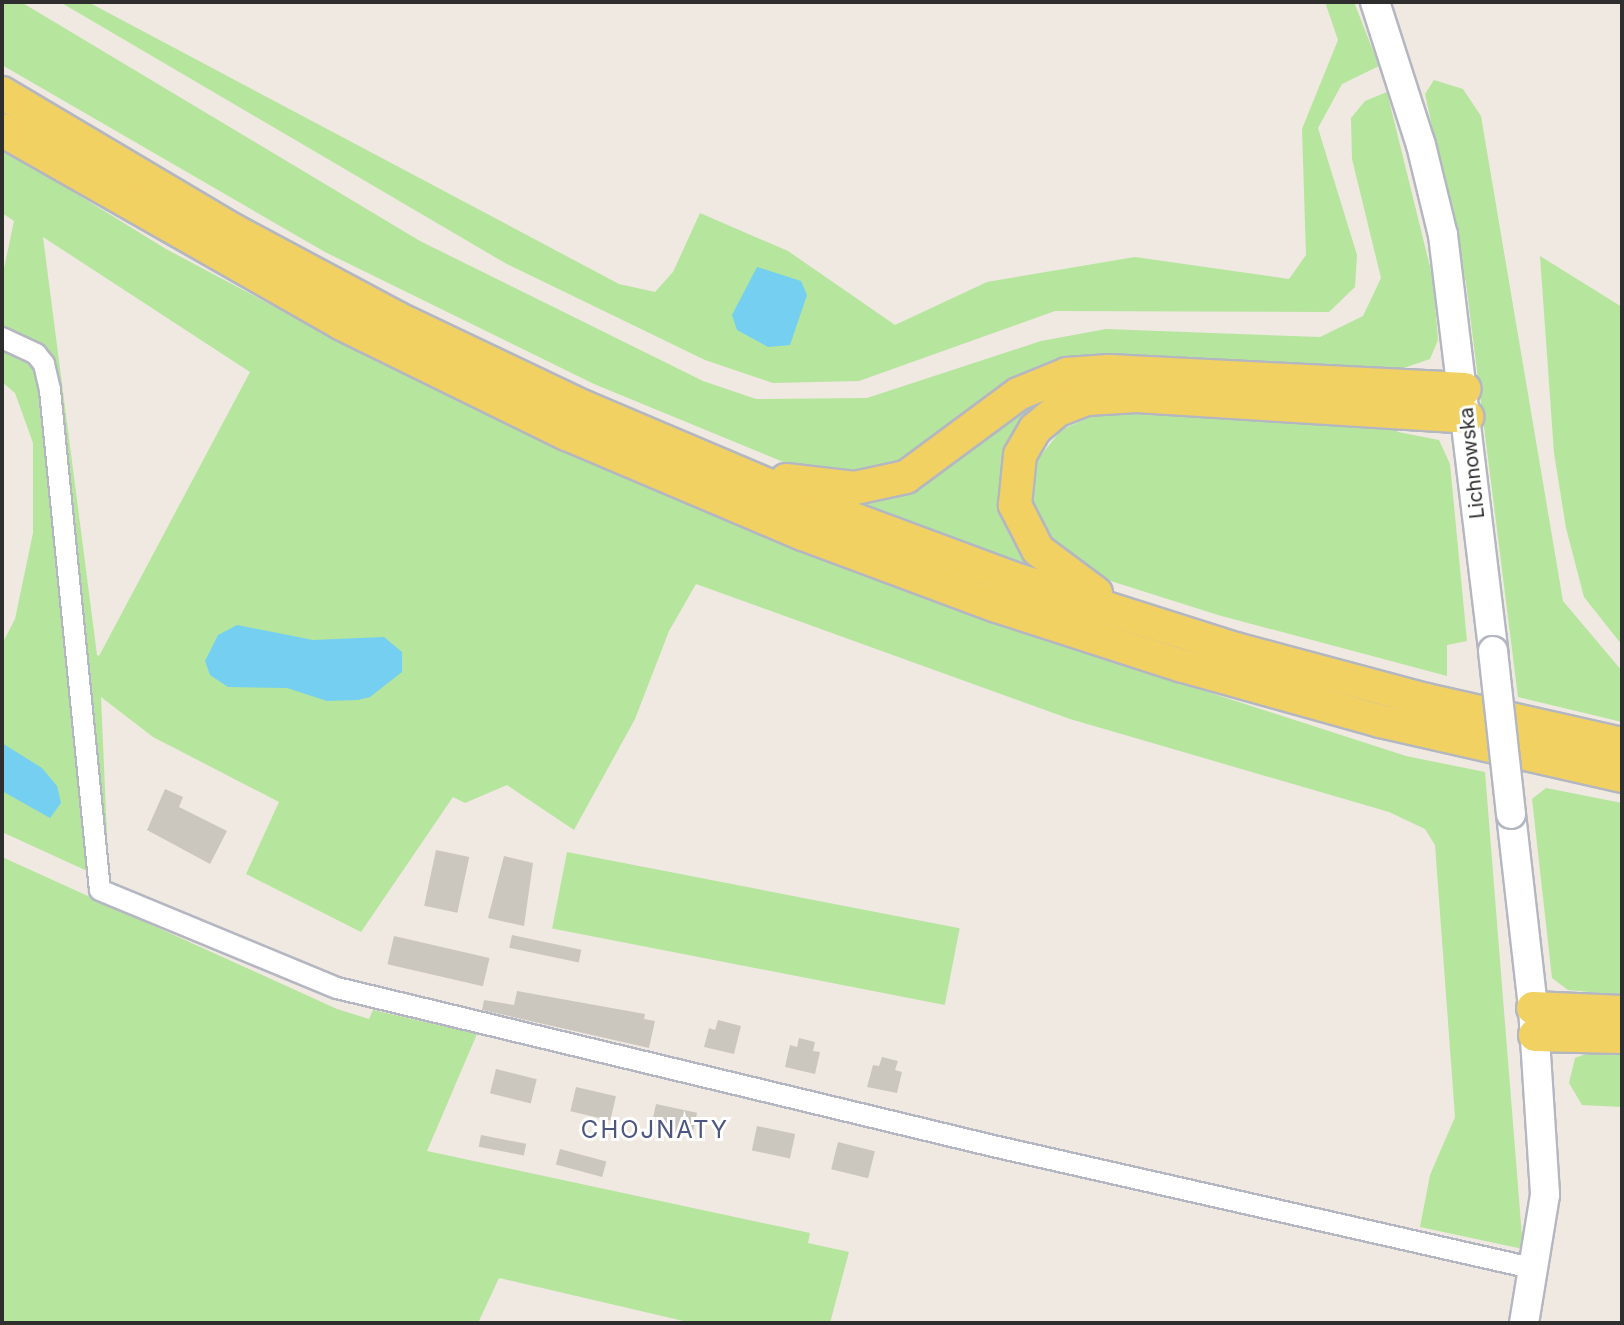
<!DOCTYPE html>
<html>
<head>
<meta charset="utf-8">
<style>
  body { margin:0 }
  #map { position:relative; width:1624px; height:1325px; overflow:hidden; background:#efe9e1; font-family:Inter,sans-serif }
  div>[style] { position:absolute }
  .green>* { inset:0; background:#b6e59e; transform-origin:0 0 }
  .water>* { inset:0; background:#75cff0 }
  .building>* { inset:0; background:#cbc7bf; transform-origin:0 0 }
  .roads { filter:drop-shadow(2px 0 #b4b7c1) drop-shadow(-2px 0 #b4b7c1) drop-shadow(0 2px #b4b7c1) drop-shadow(0 -2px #b4b7c1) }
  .street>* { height:20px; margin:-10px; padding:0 10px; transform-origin:10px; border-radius:10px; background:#fff }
  .secondary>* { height:28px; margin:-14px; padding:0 14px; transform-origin:14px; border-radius:14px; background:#fff }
  .primary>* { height:32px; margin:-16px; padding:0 16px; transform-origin:16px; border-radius:16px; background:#f2d163 }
  .bridges { filter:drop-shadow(2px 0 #b4b7c1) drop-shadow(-2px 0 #b4b7c1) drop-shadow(0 2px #b4b7c1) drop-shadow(0 -2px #b4b7c1) }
  .secondary-bridge>* { height:28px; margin:-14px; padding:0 14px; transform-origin:14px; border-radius:14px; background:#fff }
  span { translate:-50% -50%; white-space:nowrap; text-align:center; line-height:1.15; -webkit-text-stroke:6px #fff; paint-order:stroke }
  .street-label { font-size:20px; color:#2e2e2e }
  .quarter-label { font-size:24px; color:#4d5680; letter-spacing:2px }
  .frame { position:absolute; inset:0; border:4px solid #2e2e2e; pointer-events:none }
</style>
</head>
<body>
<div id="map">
  <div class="green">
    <i style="clip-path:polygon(2px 2px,21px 2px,420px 241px,703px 381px,756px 399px,867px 398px,1041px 341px,1106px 329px,1320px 337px,1363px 316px,1381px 278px,1352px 159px,1351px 118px,1365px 101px,1387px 92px,1433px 279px,1438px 340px,1430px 359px,1398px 370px,1114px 358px,907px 464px,855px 473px,798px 468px,594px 384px,325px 252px,2px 65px)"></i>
    <i style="clip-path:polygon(60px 2px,88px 2px,619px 284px,655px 292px,673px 272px,700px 213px,788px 251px,895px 325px,987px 282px,1135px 257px,1289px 279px,1306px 255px,1302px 129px,1338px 40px,1325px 2px,1354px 2px,1379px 66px,1342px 84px,1318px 128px,1357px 255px,1355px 287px,1329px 312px,1055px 311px,859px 381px,773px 383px,705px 360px,505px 263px)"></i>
    <i style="clip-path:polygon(1434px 80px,1463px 89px,1481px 116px,1563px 601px,1622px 671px,1622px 722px,1518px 697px,1466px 283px,1425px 94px)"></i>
    <i style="clip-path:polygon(evenodd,2px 148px,166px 249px,360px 352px,510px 426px,714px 515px,967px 614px,1406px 756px,1485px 772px,1523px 1249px,1420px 1227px,1430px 1175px,1455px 1117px,1435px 845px,1425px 829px,1389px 812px,1070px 719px,696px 584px,669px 631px,635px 719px,574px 830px,507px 785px,465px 803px,453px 797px,361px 932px,246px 874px,279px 802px,153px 737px,101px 697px,109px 881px,2px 832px,2px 644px,15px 619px,33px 533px,33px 443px,15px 393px,2px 382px,2px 278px,14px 221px,2px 213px,2px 148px,43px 237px,250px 372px,99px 656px,97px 655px,43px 237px)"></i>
    <i style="clip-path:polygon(1540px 256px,1622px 307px,1622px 645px,1584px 597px,1566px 528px,1554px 453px)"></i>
    <i style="clip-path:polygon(1144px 389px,1008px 448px,1001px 507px,1013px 538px,1033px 568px,840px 498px,1031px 397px)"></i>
    <i style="clip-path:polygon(1106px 410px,1389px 424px,1398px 432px,1439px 440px,1450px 464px,1467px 641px,1447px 645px,1447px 676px,1218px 615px,1095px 576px,1067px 556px,1036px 517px,1028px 494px,1031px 468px,1061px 430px)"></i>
    <i style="clip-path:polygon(1546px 788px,1622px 803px,1622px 995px,1568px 990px,1552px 978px,1532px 799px)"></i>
    <i style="left:567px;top:852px;width:400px;height:78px;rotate:11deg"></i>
    <i style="clip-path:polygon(2px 857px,337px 1009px,369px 1019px,373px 1010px,477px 1034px,427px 1151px,810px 1233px,808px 1243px,849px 1252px,830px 1323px,692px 1323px,499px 1278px,478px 1323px,2px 1323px)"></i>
    <i style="clip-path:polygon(1605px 1047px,1622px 1048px,1622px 1107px,1582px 1105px,1569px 1083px,1575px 1058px)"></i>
  </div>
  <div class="water">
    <i style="clip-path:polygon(757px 267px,801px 281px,807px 295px,790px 345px,768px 347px,737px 330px,732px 315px)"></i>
    <i style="clip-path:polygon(237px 625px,313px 640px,384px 637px,402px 652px,402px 672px,370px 697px,358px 700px,327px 701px,287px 688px,228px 687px,210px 675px,205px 661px,218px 635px)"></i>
    <i style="clip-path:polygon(2px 743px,42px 768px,57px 786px,61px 803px,50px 818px,2px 791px)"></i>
  </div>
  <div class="building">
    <i style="clip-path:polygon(165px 789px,183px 797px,179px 807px,227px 831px,210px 864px,147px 830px)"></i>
    <i style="left:436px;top:850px;width:34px;height:57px;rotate:12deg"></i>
    <i style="clip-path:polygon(504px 856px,533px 863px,524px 926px,488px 918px)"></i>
    <i style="left:512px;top:935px;width:71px;height:13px;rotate:12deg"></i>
    <i style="left:394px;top:936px;width:98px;height:29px;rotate:13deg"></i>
    <i style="clip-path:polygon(517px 991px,645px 1014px,644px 1019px,655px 1021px,649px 1048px,482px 1010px,484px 1000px,514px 1005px)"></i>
    <i style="clip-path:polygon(718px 1020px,741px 1026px,734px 1054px,704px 1047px,709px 1028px,715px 1030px)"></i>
    <i style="clip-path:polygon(799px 1038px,815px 1042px,813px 1051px,820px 1052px,815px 1074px,785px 1067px,790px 1045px,797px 1047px)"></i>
    <i style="clip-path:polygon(882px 1057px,898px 1061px,895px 1070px,902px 1072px,897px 1093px,867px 1087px,873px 1065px,879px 1066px)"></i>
    <i style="left:496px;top:1069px;width:42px;height:25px;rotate:14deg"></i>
    <i style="left:576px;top:1087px;width:41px;height:25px;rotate:13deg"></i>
    <i style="left:656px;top:1104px;width:42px;height:25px;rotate:12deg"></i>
    <i style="left:757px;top:1126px;width:39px;height:25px;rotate:12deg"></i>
    <i style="left:481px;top:1135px;width:46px;height:12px;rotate:11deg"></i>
    <i style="left:838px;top:1142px;width:38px;height:28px;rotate:14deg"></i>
    <i style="left:560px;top:1149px;width:48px;height:16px;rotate:15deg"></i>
  </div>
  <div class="roads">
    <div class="street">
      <i style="left:2px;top:338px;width:38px;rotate:25deg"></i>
      <i style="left:36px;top:354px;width:13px;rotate:51deg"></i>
      <i style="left:44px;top:364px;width:27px;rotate:77deg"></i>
      <i style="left:50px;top:390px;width:502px;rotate:84.29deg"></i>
      <i style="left:100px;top:890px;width:256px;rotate:22.5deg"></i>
      <i style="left:337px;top:988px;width:675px;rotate:13.54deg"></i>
      <i style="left:993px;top:1146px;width:557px;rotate:12.76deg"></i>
    </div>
    <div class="secondary">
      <i style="left:1375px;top:2px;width:150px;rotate:72.2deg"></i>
      <i style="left:1421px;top:145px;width:93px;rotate:76.3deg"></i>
      <i style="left:1443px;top:235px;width:419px;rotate:83.1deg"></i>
      <i style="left:1511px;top:814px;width:195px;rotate:83.5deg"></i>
      <i style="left:1533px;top:1008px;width:187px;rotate:86.3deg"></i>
      <i style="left:1545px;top:1195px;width:130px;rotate:99.3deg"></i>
    </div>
    <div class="primary">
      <i style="left:2px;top:93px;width:269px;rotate:30.7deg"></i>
      <i style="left:233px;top:230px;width:186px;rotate:28.2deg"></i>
      <i style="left:397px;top:318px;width:207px;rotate:25.5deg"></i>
      <i style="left:584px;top:407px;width:240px;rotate:23deg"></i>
      <i style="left:805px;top:501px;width:221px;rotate:20.4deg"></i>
      <i style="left:1012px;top:578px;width:235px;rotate:17.6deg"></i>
      <i style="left:1236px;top:649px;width:197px;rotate:15deg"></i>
      <i style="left:1426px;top:700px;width:201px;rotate:12.7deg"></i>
      <i style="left:2px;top:130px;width:391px;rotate:29.7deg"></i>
      <i style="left:342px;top:324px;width:250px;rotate:26.1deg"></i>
      <i style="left:567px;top:434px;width:256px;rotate:23deg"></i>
      <i style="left:803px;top:534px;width:207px;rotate:20.4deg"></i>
      <i style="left:997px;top:606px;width:195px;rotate:17.9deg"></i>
      <i style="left:1183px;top:666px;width:205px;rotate:15.6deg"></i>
      <i style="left:1380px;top:721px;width:248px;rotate:12.8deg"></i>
      <i style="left:786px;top:480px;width:69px;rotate:6.6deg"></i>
      <i style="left:855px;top:488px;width:52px;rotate:-12.2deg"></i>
      <i style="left:906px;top:477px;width:139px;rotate:-36.5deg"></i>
      <i style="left:1018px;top:394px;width:53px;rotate:-22.2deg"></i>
      <i style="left:1067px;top:374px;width:42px;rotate:-4.1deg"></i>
      <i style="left:1109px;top:371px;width:356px;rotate:2.9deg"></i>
      <i style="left:1096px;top:593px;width:72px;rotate:-143.4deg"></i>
      <i style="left:1038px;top:550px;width:51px;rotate:-117.1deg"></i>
      <i style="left:1015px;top:505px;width:50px;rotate:-84.3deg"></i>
      <i style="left:1020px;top:455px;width:30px;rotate:-60deg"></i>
      <i style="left:1035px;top:429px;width:30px;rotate:-40deg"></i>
      <i style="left:1058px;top:410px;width:31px;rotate:-21deg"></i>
      <i style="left:1087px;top:399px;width:50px;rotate:-3.4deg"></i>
      <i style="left:1137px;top:396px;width:331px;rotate:3.6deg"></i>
      <i style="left:1533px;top:1008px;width:89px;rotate:2.6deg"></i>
      <i style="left:1535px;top:1035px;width:87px;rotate:1.3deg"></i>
    </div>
  </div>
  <div class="bridges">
    <div class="secondary-bridge">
      <i style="left:1493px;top:651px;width:164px;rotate:83.7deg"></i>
    </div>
  </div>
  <div class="street-label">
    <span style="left:1472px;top:463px;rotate:-96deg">Lichnowska</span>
  </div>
  <div class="quarter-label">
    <span style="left:655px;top:1130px">CHOJNATY</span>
  </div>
  <div class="frame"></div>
</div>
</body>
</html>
